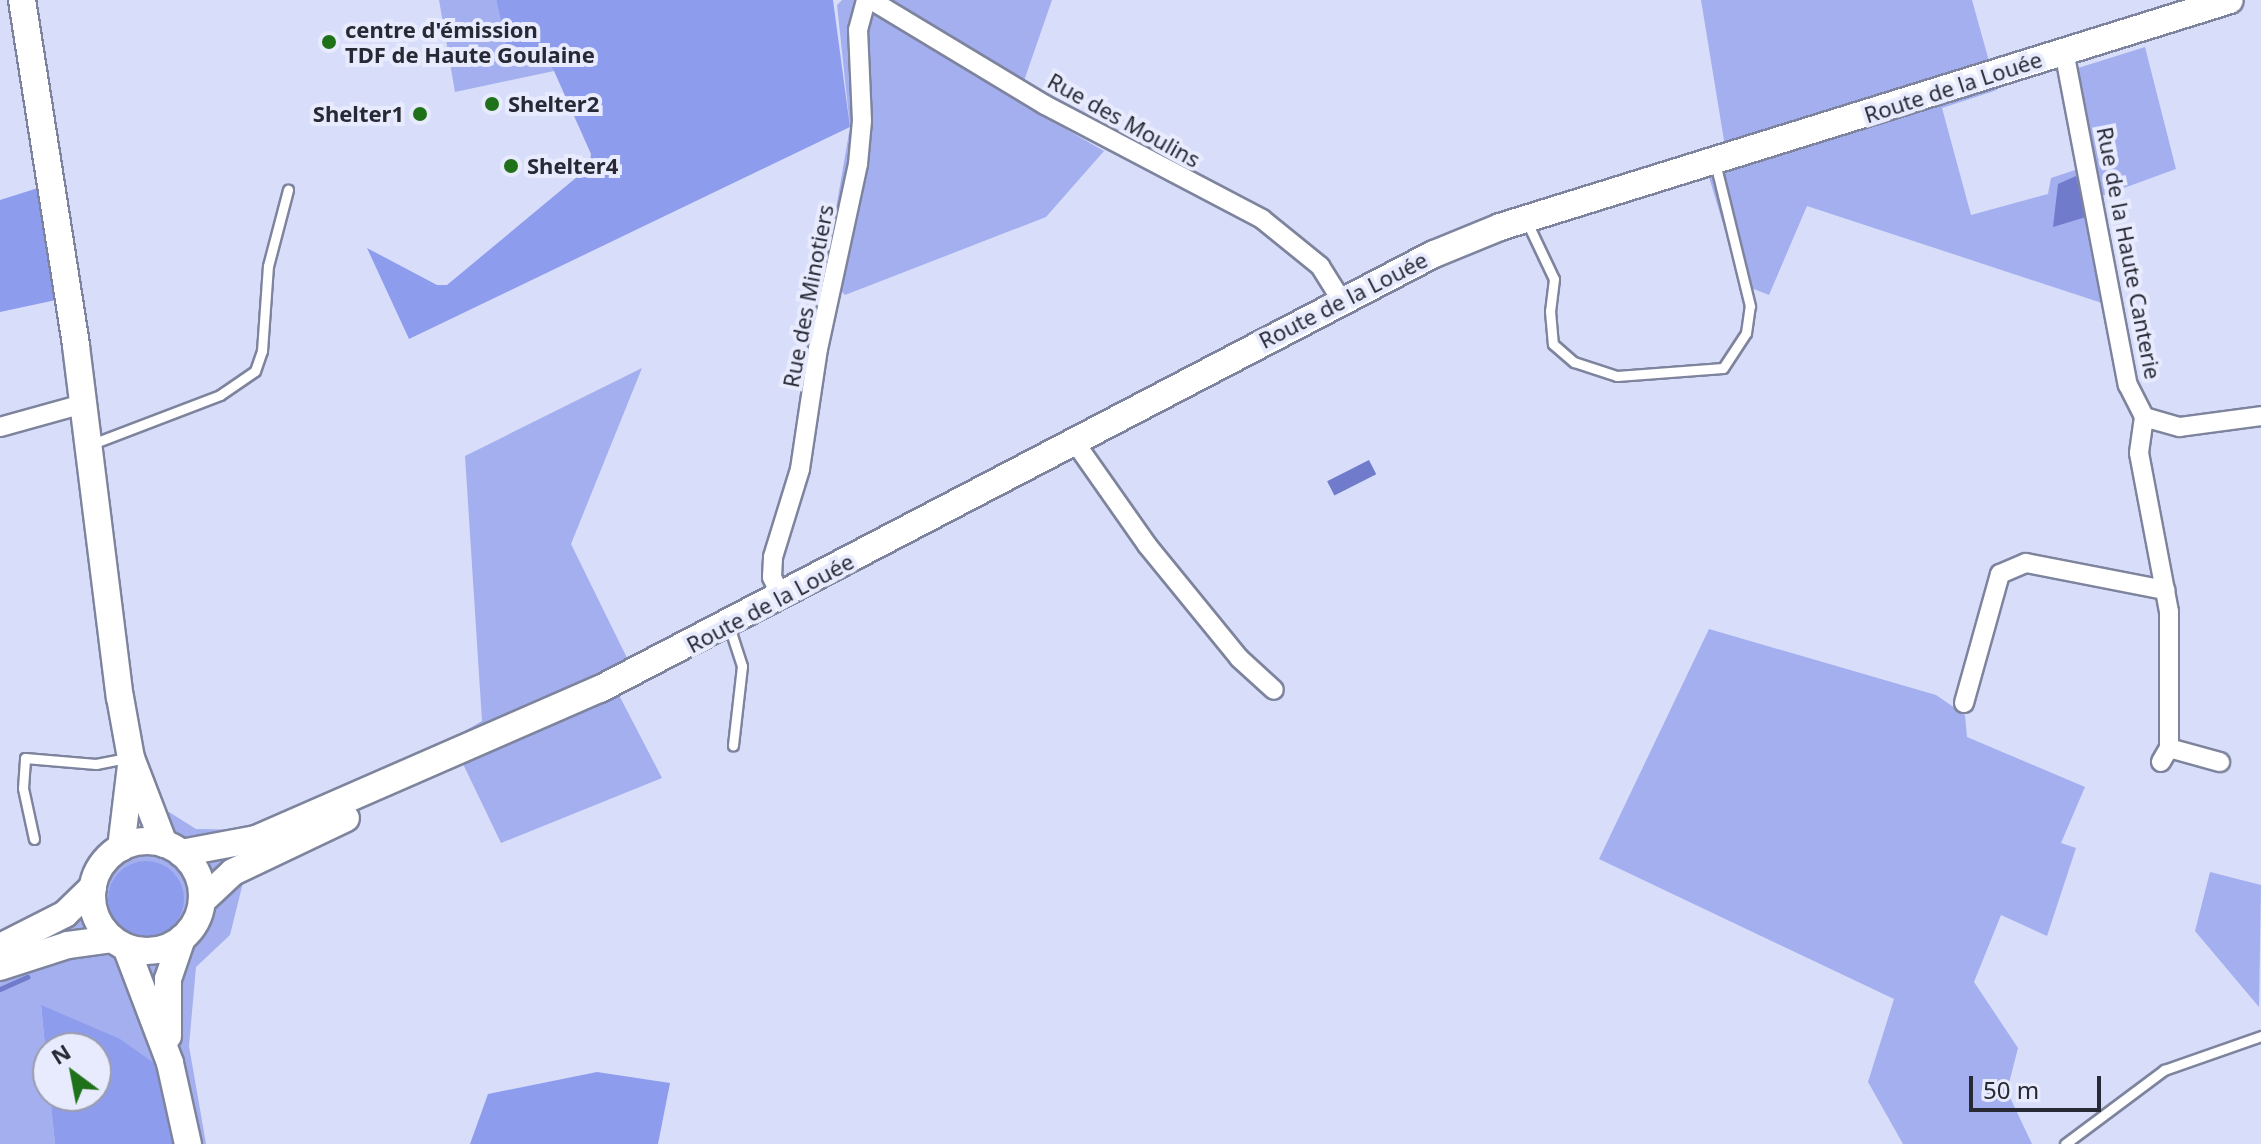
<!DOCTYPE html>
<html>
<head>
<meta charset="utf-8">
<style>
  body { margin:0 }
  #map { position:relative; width:2261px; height:1144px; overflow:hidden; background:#d8defa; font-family:"Noto Sans",sans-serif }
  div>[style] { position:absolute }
  .green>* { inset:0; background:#a3afee }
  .forest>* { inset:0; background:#8e9ced }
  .round { border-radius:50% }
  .water>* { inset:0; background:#707ccb; transform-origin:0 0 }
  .stream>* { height:5px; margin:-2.5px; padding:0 2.5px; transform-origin:2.5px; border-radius:2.5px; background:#707ccb }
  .roads { filter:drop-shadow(2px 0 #7e849d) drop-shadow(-2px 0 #7e849d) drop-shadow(0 2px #7e849d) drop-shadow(0 -2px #7e849d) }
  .lane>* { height:9px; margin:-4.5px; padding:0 4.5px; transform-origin:4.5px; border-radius:4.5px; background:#fff }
  .street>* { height:18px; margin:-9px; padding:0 9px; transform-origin:9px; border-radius:9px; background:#fff }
  .secondary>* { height:26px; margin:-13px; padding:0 13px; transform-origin:13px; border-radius:13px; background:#fff }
  .secondary>.ring { margin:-13px; padding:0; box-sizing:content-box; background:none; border:26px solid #fff; border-radius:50% }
  .dots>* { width:22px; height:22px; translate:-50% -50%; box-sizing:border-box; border:4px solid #e8ebfd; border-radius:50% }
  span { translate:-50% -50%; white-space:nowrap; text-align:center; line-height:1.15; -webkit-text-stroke:8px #e8ebfd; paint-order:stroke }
  .poi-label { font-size:22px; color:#272934; font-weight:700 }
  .left { translate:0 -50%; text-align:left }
  .right { translate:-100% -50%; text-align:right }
  .street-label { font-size:22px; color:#272934 }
  .north { position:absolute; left:32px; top:1032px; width:80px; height:80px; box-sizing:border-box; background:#e8ebfd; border:2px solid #9b9dad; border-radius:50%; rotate:328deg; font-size:22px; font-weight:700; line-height:32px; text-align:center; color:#272934 }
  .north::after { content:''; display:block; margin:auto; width:28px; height:36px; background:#1f711a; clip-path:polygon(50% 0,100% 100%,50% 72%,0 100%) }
  .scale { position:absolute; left:1969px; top:1076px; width:132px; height:36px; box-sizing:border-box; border:4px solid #272934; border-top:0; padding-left:10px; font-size:24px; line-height:28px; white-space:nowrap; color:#272934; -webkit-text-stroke:6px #e8ebfd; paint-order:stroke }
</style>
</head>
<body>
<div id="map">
  <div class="green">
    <i style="clip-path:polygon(439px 0,496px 0,507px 48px,541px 51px,554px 71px,455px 92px)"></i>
    <i style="clip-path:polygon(842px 0,1052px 0,1017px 101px,1104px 151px,1046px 217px,845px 295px,825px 273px,850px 127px,837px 5px)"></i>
    <i style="clip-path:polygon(1701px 0,1972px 0,1997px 90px,1942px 108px,1971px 215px,2048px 194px,2051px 178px,2096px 163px,2078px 68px,2145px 47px,2176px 169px,2088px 201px,2105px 304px,1807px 206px,1769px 295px,1741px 284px,1709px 177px,1729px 171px)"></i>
    <i style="clip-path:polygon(642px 368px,571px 544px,628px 660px,607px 672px,662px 778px,501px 843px,451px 739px,482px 721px,465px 456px)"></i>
    <i style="clip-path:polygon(1709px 629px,1936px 695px,1965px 715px,1967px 737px,2085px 787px,2061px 843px,2076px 848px,2047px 936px,2001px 915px,1974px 982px,2018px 1048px,2007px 1091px,2032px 1144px,1903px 1144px,1868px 1082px,1894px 999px,1599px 859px)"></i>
    <i style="clip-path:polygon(169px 812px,196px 829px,256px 830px,230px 935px,196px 967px,189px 1046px,206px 1144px,181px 1144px,168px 1072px,41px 1006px,55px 1144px,0 1144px,0 941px,69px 909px,102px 850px)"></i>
    <i style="clip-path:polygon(2210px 872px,2261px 885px,2259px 1007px,2195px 931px)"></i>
  </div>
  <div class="forest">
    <i style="clip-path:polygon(496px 0,833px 0,850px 127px,409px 339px,367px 248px,437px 285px,447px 285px,589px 167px,591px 154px,554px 71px,541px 51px,507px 48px)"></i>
    <i style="clip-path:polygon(38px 188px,56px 300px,0 312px,0 200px)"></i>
    <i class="round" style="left:108px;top:861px;width:76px;height:76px"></i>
    <i style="clip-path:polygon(41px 1005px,120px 1039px,168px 1073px,181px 1144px,55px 1144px,50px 1096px,96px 1096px,96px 1048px,48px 1048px,48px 1077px)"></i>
    <i style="clip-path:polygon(597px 1072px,670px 1083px,658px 1144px,470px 1144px,488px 1094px)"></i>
  </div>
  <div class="water">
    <i style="clip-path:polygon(2076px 176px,2086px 217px,2053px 227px,2058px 184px)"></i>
    <i style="left:1369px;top:460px;width:16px;height:47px;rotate:63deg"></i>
  </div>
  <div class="stream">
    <i style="left:0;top:989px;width:30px;rotate:-24deg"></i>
  </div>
  <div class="roads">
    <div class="lane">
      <i style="left:1526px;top:220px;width:65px;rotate:64.6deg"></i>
      <i style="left:1554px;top:279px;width:32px;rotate:97deg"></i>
      <i style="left:1550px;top:311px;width:33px;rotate:85deg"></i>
      <i style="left:1553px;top:344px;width:28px;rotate:41deg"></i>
      <i style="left:1574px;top:362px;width:45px;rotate:18deg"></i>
      <i style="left:1617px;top:376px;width:106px;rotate:-4.3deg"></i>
      <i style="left:1723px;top:368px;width:42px;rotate:-56.7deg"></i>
      <i style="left:1746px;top:333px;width:27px;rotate:-82deg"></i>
      <i style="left:1750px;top:306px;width:148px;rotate:-103.7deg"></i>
      <i style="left:92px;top:444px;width:137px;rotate:-20.9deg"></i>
      <i style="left:220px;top:395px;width:42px;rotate:-34.4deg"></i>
      <i style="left:255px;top:371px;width:21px;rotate:-71deg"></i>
      <i style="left:262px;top:351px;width:85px;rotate:-86deg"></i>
      <i style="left:268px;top:266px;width:79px;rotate:-75.3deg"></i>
      <i style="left:729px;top:626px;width:42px;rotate:72deg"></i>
      <i style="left:742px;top:666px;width:80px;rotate:96.5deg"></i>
      <i style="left:34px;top:839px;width:52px;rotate:-102.2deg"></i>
      <i style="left:23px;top:788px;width:30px;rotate:-86deg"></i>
      <i style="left:25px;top:758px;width:71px;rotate:4.8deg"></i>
      <i style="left:96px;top:764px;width:33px;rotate:-11deg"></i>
      <i style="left:2065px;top:1144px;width:124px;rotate:-36.8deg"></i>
      <i style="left:2164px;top:1070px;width:103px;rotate:-19.3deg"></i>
    </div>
    <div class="street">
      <i style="left:871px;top:0;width:203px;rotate:31.1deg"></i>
      <i style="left:1045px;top:105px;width:245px;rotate:27.7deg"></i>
      <i style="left:1262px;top:219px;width:75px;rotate:39deg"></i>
      <i style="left:1320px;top:266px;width:38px;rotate:58deg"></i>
      <i style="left:2064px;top:51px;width:340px;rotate:79.2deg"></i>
      <i style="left:2128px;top:385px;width:36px;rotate:63deg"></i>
      <i style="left:2144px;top:417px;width:36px;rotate:98deg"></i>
      <i style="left:2139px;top:453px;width:162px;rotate:79.3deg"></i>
      <i style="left:2169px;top:612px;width:136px;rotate:90deg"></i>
      <i style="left:2169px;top:748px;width:16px;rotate:120deg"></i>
      <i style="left:2144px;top:417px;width:37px;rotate:16deg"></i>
      <i style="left:2180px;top:427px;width:82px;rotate:-7.7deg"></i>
      <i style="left:0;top:427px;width:86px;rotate:-15.5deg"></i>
      <i style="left:1074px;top:441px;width:127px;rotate:54.9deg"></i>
      <i style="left:1147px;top:545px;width:146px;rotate:50.8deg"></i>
      <i style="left:1239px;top:658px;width:47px;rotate:42.4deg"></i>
      <i style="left:782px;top:597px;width:22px;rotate:-117deg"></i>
      <i style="left:772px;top:577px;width:20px;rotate:-87deg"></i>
      <i style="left:773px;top:557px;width:92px;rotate:-72.9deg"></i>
      <i style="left:800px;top:469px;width:121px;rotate:-81.5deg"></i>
      <i style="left:818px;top:349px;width:189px;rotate:-77.8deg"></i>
      <i style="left:858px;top:164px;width:43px;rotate:-84.7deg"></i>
      <i style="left:862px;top:121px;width:91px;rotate:-92.5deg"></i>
      <i style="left:858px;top:30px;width:31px;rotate:-75deg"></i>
      <i style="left:1964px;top:703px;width:134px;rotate:-74.4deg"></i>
      <i style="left:2000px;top:574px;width:28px;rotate:-23deg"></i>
      <i style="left:2026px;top:563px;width:142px;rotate:11deg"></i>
      <i style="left:2169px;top:748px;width:53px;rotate:15.4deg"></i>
    </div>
    <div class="secondary">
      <i style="left:22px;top:0;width:350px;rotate:81.1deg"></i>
      <i style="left:76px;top:346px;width:354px;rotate:82.9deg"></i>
      <i style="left:120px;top:697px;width:62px;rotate:79.8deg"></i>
      <i style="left:131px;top:758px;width:92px;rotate:69deg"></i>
      <i class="ring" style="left:92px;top:841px;width:84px;height:84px"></i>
      <i style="left:121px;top:848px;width:84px;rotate:-83.1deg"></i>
      <i style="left:181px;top:853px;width:76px;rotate:-10.6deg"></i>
      <i style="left:256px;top:839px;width:375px;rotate:-23.6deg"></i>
      <i style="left:600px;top:689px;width:941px;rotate:-27.55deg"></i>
      <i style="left:1434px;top:254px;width:71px;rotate:-22.2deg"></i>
      <i style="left:1500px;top:227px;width:764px;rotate:-17.27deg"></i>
      <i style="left:202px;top:901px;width:42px;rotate:-43.1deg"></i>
      <i style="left:233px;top:872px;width:125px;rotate:-25.5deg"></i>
      <i style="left:0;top:947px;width:73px;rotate:-26.9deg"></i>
      <i style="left:65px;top:914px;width:39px;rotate:-44deg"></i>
      <i style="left:126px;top:947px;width:124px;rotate:69.2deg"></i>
      <i style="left:170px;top:1063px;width:83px;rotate:77.5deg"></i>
      <i style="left:0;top:967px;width:71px;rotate:-17.9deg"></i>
      <i style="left:68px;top:945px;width:44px;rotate:-7.8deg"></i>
      <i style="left:168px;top:1036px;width:57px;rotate:-90deg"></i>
      <i style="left:168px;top:979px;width:43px;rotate:-71.1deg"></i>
    </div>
  </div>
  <div class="dots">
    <i style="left:329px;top:42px;background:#1f711a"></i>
    <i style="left:492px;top:104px;background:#1f711a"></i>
    <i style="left:420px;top:114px;background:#1f711a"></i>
    <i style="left:511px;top:166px;background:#1f711a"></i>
  </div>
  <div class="poi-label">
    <span class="left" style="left:345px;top:42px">centre d'émission<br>TDF de Haute Goulaine</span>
    <span class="left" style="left:508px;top:104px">Shelter2</span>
    <span class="right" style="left:404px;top:114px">Shelter1</span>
    <span class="left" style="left:527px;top:166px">Shelter4</span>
  </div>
  <div class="street-label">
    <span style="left:1953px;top:87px;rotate:-18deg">Route de la Louée</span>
    <span style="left:1124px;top:120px;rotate:29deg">Rue des Moulins</span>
    <span style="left:2129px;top:253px;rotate:79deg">Rue de la Haute Canterie</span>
    <span style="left:808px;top:296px;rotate:-79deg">Rue des Minotiers</span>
    <span style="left:1343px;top:300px;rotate:-27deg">Route de la Louée</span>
    <span style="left:770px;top:603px;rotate:-28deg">Route de la Louée</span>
  </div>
  <div class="north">N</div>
  <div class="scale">50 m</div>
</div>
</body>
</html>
